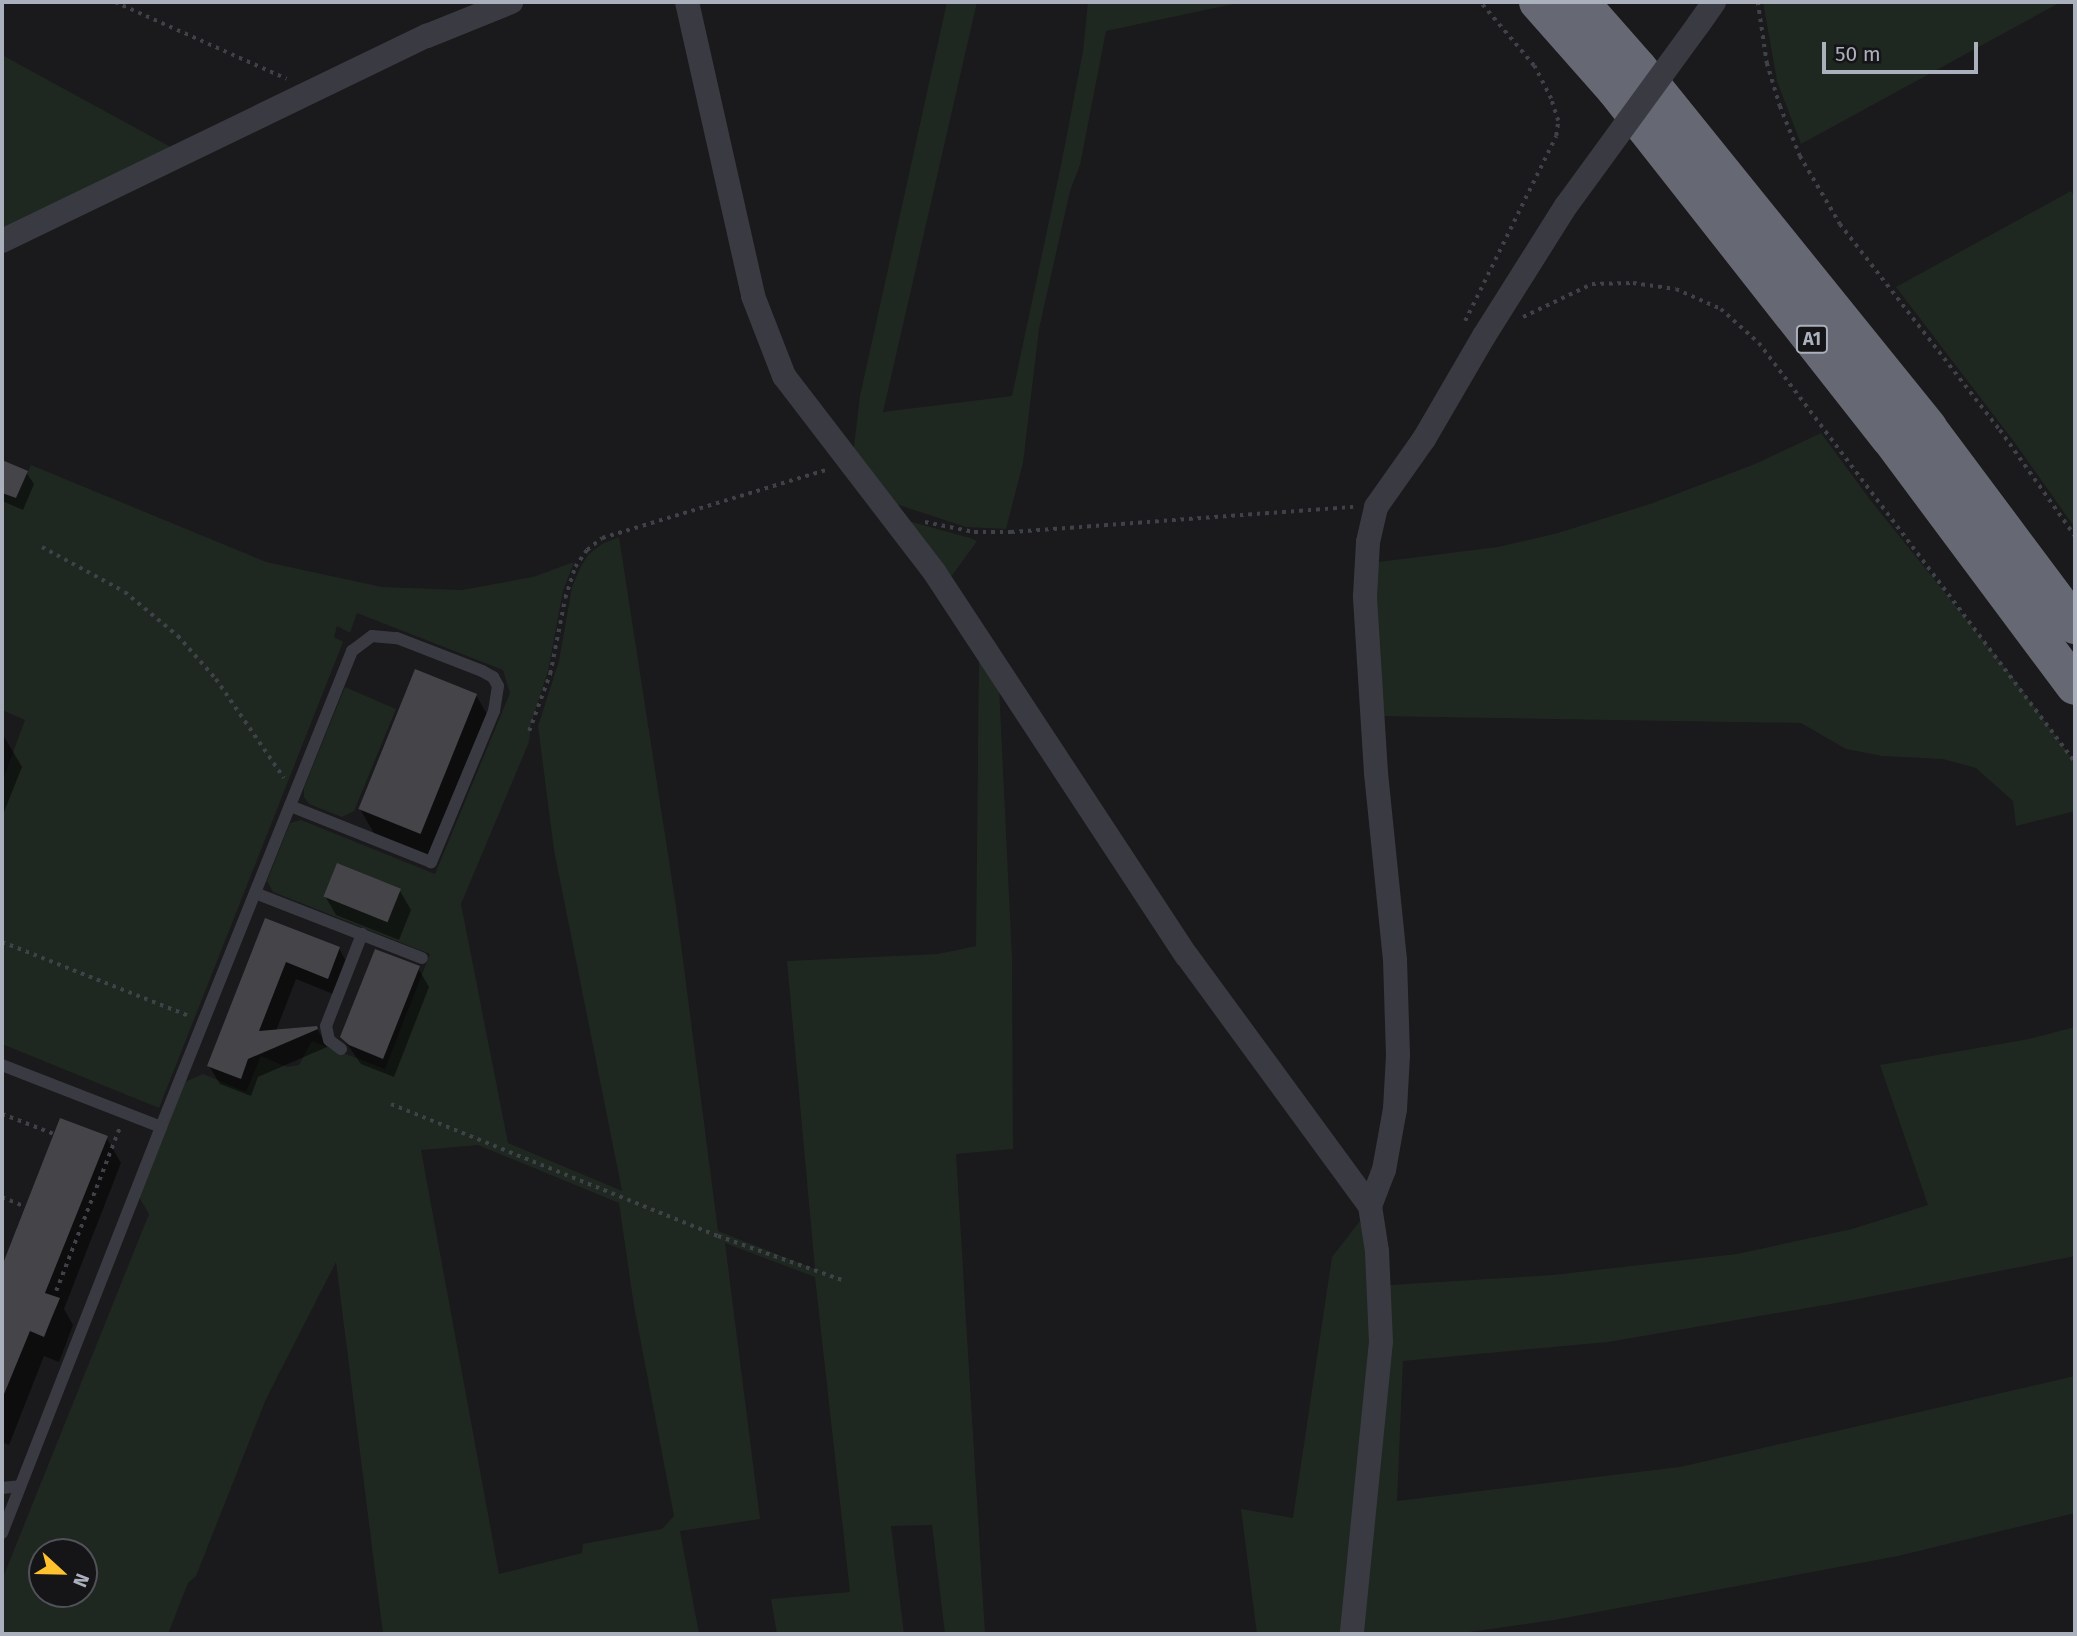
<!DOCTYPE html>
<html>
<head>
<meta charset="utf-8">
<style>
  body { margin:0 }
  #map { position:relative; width:2077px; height:1636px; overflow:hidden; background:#1a191c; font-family:"Fira Sans",sans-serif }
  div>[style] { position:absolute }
  .green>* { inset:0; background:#1f2820 }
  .shadow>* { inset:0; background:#0007 }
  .building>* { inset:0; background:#444449; transform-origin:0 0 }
  .path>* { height:3.5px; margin-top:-1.75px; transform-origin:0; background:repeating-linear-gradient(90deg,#404249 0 3.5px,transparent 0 8.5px) }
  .lane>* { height:12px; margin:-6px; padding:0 6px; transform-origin:6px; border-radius:6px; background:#3a3b42 }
  .street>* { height:24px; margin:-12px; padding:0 12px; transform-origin:12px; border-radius:12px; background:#3a3b42 }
  .highway>* { height:38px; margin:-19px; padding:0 19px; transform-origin:19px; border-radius:19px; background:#666973 }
  .street-bridge>* { height:24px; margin:-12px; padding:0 12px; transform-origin:12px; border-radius:12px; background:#3a3b42 }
  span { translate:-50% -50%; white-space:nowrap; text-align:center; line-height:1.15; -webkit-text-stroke:7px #151417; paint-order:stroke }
  .shield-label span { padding:2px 5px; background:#151417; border:2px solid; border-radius:5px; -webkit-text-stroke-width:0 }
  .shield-label { font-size:18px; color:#abb0bd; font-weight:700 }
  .frame { position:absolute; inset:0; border:4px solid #abb0bd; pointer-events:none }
  .north { position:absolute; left:28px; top:1538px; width:70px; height:70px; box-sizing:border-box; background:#151417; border:2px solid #515259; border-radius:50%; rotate:112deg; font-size:19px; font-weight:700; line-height:28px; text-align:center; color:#abb0bd }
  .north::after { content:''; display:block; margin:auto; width:24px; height:32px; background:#ffc22f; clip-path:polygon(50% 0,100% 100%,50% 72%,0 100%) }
  .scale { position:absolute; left:1822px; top:42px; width:156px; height:32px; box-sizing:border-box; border:4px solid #abb0bd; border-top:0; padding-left:9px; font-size:21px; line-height:24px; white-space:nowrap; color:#abb0bd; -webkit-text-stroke:5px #151417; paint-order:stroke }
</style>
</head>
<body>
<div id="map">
  <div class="green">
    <i style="clip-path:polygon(947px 2px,977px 2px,883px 412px,1012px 396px,1062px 160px,1083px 51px,1088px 2px,1243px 2px,1106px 31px,1080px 165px,1070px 191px,1039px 329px,1023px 463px,1006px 529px,966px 527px,893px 503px,853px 455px,860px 396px)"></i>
    <i style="clip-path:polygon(1763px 2px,2061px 2px,1801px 144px,1777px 81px)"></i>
    <i style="clip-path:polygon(2px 55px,178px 151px,2px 235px)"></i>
    <i style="clip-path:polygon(2071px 191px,2075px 197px,2075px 528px,2015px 443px,1896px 287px)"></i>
    <i style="clip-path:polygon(1821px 433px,1871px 501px,2012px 676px,2075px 763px,2075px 811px,2016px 826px,2013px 801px,1976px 768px,1943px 759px,1882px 756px,1846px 749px,1801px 723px,1381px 716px,1375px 589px,1378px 562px,1498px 547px,1558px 533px,1653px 503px,1755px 464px)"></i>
    <i style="clip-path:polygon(evenodd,31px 465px,266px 562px,382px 587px,462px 590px,533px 577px,574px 562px,563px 591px,548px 671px,531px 724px,529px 742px,461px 904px,508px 1143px,622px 1191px,554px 850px,538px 726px,559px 661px,572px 587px,581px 566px,589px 554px,602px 544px,619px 537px,676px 906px,718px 1231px,815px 1269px,787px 961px,938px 954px,976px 946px,979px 657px,999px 687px,1012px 958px,1013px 1149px,956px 1154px,985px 1634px,945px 1634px,932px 1525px,891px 1526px,904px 1634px,777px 1634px,771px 1599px,850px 1592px,815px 1277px,725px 1243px,760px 1519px,680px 1531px,699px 1634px,383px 1634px,336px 1262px,266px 1399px,196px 1576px,188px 1583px,168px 1634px,2px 1634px,2px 1580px,149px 1214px,139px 1197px,185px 1082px,203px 1074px,246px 1092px,261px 1056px,287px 1067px,299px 1065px,312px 1041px,385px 1069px,430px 954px,273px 892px,267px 881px,290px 823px,301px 820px,435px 874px,510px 693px,503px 670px,421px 638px,357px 613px,350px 633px,337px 626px,334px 637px,343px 642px,159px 1108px,2px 1044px,2px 782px,25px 720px,2px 710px,2px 493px,16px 498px,31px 465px,478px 1145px,619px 1203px,634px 1306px,674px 1516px,662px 1529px,583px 1544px,582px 1553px,499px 1574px,421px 1150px,478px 1145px,31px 465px,42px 1552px,84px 1552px,84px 1594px,42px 1594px,42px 1552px)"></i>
    <i style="clip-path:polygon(905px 520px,970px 538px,977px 541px,948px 581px)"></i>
    <i style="clip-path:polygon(345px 687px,396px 709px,354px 811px,342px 817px,309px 804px,304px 797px,304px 788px)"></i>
    <i style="clip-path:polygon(2075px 1027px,2075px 1256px,1848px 1301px,1608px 1342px,1403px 1361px,1397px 1501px,1680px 1467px,2075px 1376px,2075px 1513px,1898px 1556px,1554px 1620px,1455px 1634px,1361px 1634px,1390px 1285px,1553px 1275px,1737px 1254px,1852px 1229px,1928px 1205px,1880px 1065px,2029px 1039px)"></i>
    <i style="clip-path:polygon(1360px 1221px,1369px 1252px,1372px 1306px,1343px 1634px,1257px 1634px,1241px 1509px,1293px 1518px,1332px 1257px)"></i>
  </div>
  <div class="shadow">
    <i style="clip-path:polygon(2px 462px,26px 472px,34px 484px,23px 510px,2px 501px)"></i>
    <i style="clip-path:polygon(476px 695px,491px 721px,435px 859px,375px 835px,360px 809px)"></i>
    <i style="clip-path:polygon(2px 733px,22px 767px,2px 817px)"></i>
    <i style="clip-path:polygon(400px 891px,411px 910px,399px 940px,336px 915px,325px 896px)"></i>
    <i style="clip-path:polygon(266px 920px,339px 948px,349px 967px,338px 996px,296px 979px,276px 1031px,317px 1028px,327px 1047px,258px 1077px,251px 1096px,220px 1084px,209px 1066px)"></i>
    <i style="clip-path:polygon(418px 968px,429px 987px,394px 1077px,361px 1064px,342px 1037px)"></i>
    <i style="clip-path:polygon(61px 1120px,106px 1137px,121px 1163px,64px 1309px,73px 1325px,66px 1344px,59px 1362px,44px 1356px,9px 1445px,2px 1442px,2px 1270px)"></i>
  </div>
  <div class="building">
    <i style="clip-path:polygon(2px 460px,28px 471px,16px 498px,2px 493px)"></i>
    <i style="left:415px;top:669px;width:67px;height:151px;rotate:22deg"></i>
    <i style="left:337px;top:863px;width:69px;height:36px;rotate:22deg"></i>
    <i style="clip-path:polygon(265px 918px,340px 947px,328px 979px,286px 962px,259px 1031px,317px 1026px,318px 1029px,248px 1059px,241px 1079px,207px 1066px)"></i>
    <i style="clip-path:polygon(375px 949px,420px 966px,383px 1059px,349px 1045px,340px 1037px)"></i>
    <i style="clip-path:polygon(60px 1118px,108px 1136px,45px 1293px,60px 1298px,52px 1317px,44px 1337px,30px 1331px,2px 1399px,2px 1266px)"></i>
  </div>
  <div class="path">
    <i style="left:115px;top:2px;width:188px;rotate:24.1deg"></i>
    <i style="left:1758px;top:2px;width:62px;rotate:81.6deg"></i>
    <i style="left:1767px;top:63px;width:45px;rotate:73.2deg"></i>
    <i style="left:1780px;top:106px;width:54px;rotate:68.2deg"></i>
    <i style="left:1800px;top:156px;width:79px;rotate:59.5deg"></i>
    <i style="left:1840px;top:224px;width:261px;rotate:52.2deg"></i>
    <i style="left:2000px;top:430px;width:130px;rotate:54.7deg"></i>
    <i style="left:1523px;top:317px;width:76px;rotate:-25.6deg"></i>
    <i style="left:1592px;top:284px;width:41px;rotate:-1.4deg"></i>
    <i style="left:1633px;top:283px;width:43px;rotate:7.9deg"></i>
    <i style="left:1676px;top:289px;width:49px;rotate:24deg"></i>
    <i style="left:1721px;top:309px;width:51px;rotate:41.8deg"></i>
    <i style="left:1759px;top:343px;width:525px;rotate:52.98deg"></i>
    <i style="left:1465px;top:321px;width:206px;rotate:-63.8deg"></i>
    <i style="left:1556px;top:136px;width:15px;rotate:-82deg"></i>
    <i style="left:1558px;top:121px;width:23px;rotate:-108deg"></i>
    <i style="left:1551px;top:99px;width:37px;rotate:-117deg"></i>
    <i style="left:1534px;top:66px;width:84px;rotate:-130.2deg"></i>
    <i style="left:925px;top:522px;width:50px;rotate:11.5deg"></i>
    <i style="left:974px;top:532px;width:37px"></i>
    <i style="left:1011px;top:532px;width:343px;rotate:-4.2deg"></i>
    <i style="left:42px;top:547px;width:94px;rotate:28.5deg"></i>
    <i style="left:125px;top:592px;width:69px;rotate:39.7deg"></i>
    <i style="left:178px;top:636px;width:57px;rotate:48.5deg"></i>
    <i style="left:216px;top:679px;width:120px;rotate:55.5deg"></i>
    <i style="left:529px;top:731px;width:61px;rotate:-69.8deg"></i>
    <i style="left:550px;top:674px;width:77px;rotate:-78.8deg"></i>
    <i style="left:565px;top:598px;width:33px;rotate:-72deg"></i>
    <i style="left:575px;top:567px;width:21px;rotate:-55deg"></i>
    <i style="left:587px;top:550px;width:19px;rotate:-39deg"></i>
    <i style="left:602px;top:538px;width:237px;rotate:-16.9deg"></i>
    <i style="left:2px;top:942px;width:201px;rotate:21.6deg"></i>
    <i style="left:391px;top:1104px;width:353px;rotate:22deg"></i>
    <i style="left:718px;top:1236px;width:132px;rotate:19.5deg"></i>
    <i style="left:2px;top:1114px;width:56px;rotate:21deg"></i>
    <i style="left:2px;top:1197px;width:25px;rotate:23deg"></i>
    <i style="left:56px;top:1291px;width:176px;rotate:-68.7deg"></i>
  </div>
  <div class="lane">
    <i style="left:255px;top:893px;width:179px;rotate:21.3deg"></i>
    <i style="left:341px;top:1049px;width:15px;rotate:-143deg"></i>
    <i style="left:329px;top:1040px;width:14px;rotate:-102deg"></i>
    <i style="left:326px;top:1026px;width:99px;rotate:-68.6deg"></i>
    <i style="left:2px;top:1065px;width:171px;rotate:21.3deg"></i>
    <i style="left:2px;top:1488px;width:18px;rotate:-6deg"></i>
    <i style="left:2px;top:1533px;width:436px;rotate:-68.6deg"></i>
    <i style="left:161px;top:1127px;width:513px;rotate:-68.14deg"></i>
    <i style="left:352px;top:651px;width:25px;rotate:-37deg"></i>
    <i style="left:372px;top:636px;width:25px;rotate:5deg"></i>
    <i style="left:397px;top:638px;width:91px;rotate:21.2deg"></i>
    <i style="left:482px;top:671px;width:13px;rotate:29deg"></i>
    <i style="left:493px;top:677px;width:10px;rotate:61deg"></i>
    <i style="left:498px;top:686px;width:25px;rotate:99deg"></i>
    <i style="left:494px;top:711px;width:164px;rotate:112.6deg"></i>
    <i style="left:431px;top:862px;width:152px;rotate:-158.3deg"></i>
  </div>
  <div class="street">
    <i style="left:687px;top:2px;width:301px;rotate:77.3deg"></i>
    <i style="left:753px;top:296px;width:86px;rotate:68.8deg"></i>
    <i style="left:784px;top:376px;width:248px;rotate:52.5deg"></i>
    <i style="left:935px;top:573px;width:458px;rotate:56.7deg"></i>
    <i style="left:1187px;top:956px;width:310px;rotate:53.8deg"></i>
    <i style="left:1370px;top:1206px;width:46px;rotate:81.2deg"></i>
    <i style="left:1377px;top:1251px;width:90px;rotate:87.5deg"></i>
    <i style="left:1381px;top:1341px;width:294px;rotate:95.7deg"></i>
    <i style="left:1698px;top:25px;width:28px;rotate:-55deg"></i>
    <i style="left:2px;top:241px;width:472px;rotate:-25.8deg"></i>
    <i style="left:427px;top:36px;width:91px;rotate:-22deg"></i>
    <i style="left:1370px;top:1206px;width:39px;rotate:-69deg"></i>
    <i style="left:1384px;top:1170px;width:62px;rotate:-79.8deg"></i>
    <i style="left:1395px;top:1109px;width:54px;rotate:-86.8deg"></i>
    <i style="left:1398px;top:1055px;width:95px;rotate:-91.8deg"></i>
    <i style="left:1395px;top:960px;width:188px;rotate:-95.8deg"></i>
    <i style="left:1376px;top:773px;width:177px;rotate:-93.6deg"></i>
    <i style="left:1365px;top:596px;width:54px;rotate:-86.8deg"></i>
    <i style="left:1368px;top:542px;width:36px;rotate:-77deg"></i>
    <i style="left:1376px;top:507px;width:83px;rotate:-54.8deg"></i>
    <i style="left:1424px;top:439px;width:119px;rotate:-59.8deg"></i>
    <i style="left:1484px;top:336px;width:154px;rotate:-57.8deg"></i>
  </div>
  <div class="highway">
    <i style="left:1538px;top:2px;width:116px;rotate:48.5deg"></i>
    <i style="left:1615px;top:89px;width:444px;rotate:51.8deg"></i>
    <i style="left:1890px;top:438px;width:309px;rotate:53.3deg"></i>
    <i style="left:1580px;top:2px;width:88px;rotate:48.7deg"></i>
    <i style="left:1638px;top:68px;width:462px;rotate:51.1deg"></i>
    <i style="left:1928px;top:428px;width:246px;rotate:53.3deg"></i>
  </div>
  <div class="street-bridge">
    <i style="left:1566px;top:206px;width:224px;rotate:-53.9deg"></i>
  </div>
  <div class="shield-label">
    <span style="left:1812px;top:339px">A1</span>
  </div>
  <div class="frame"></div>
  <div class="north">N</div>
  <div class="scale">50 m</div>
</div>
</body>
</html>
